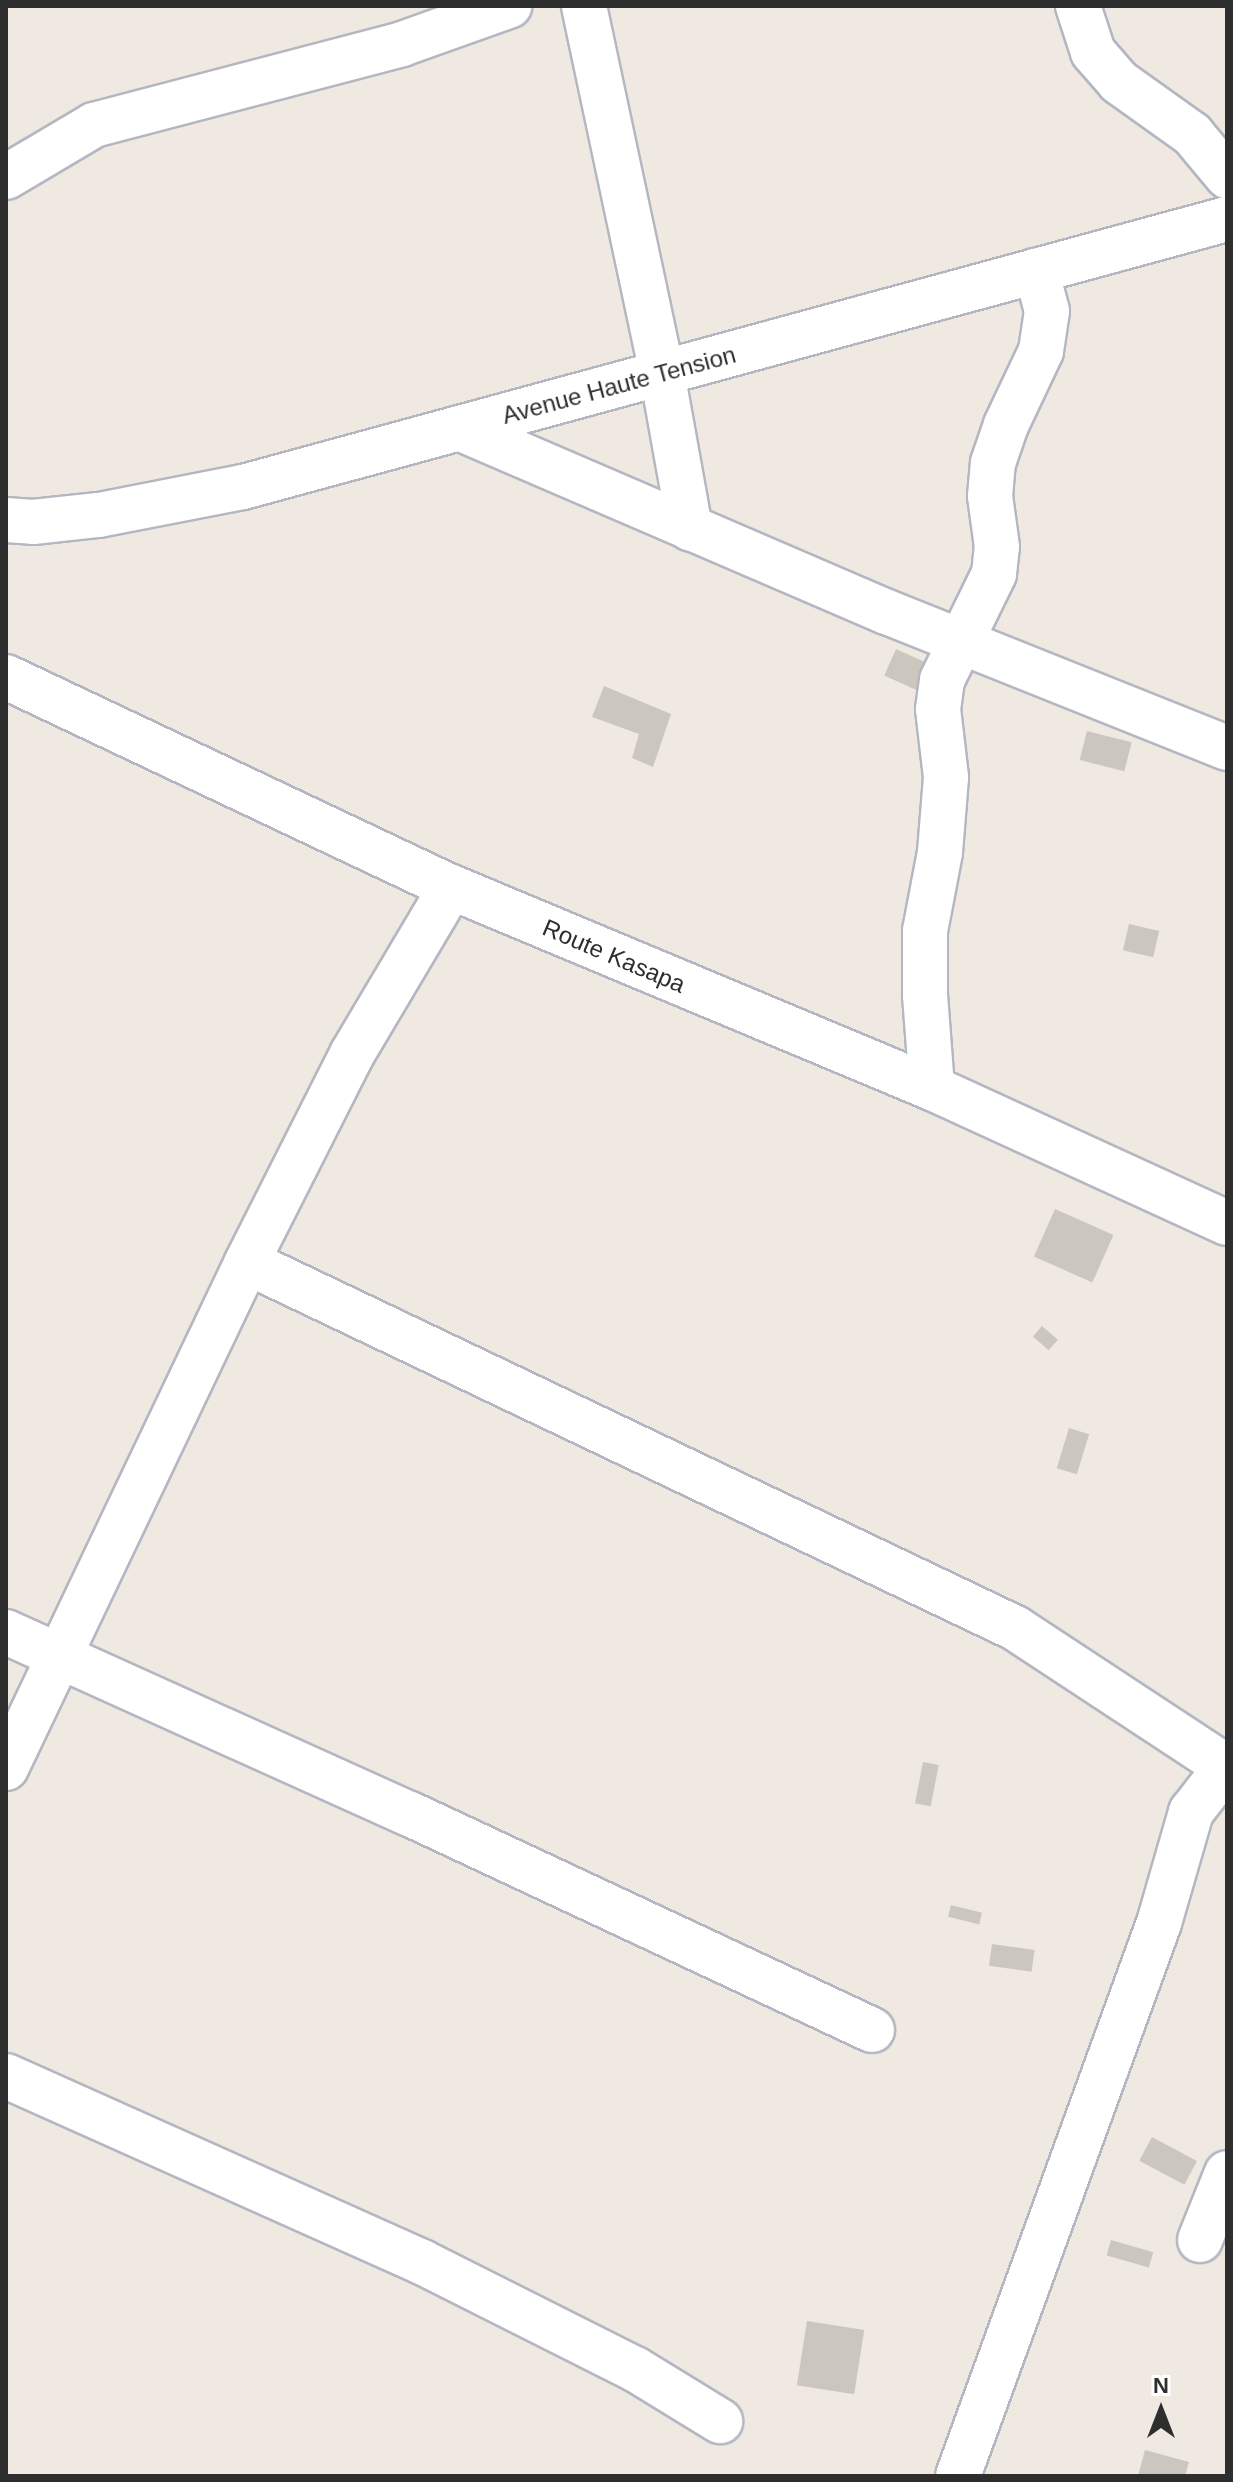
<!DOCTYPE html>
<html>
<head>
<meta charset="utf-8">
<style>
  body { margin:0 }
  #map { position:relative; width:1233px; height:2482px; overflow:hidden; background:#efe9e1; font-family:Arial,sans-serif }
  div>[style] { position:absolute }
  .building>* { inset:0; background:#cbc7bf; transform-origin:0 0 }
  .roads { filter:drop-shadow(2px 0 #b4b7c1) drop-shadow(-2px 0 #b4b7c1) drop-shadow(0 2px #b4b7c1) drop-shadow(0 -2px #b4b7c1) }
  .street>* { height:44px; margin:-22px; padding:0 22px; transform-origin:22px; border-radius:22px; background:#fff }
  .secondary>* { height:44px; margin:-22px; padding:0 22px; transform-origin:22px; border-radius:22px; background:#fff }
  span { translate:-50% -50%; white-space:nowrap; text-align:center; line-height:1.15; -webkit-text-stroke:6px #fff; paint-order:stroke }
  .street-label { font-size:24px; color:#2e2e2e }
  .frame { position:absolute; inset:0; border:8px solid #2e2e2e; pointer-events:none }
  .north { position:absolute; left:1121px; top:2370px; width:80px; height:80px; -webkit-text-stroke:6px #fff; paint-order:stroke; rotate:0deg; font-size:22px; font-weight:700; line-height:32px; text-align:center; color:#2e2e2e }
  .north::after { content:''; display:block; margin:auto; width:28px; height:36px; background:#2e2e2e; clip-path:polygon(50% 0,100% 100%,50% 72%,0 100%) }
</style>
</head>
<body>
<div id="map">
  <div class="building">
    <i style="left:896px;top:649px;width:36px;height:29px;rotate:24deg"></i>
    <i style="clip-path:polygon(604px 686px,671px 714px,653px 767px,632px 758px,639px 734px,592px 717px)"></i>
    <i style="left:1087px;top:731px;width:46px;height:30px;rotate:14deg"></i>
    <i style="left:1129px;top:924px;width:31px;height:27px;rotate:13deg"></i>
    <i style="left:1055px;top:1209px;width:64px;height:52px;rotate:24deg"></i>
    <i style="left:1042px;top:1326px;width:21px;height:14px;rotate:41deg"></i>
    <i style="left:1069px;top:1428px;width:21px;height:42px;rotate:17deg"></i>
    <i style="left:923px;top:1762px;width:16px;height:42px;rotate:11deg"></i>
    <i style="left:951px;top:1905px;width:32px;height:12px;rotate:14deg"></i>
    <i style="left:992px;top:1944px;width:43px;height:22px;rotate:8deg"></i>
    <i style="left:1152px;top:2137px;width:51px;height:27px;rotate:28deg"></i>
    <i style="left:1111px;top:2240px;width:44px;height:16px;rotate:16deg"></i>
    <i style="left:807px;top:2321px;width:58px;height:65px;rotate:9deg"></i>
    <i style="clip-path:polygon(1145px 2450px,1189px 2462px,1185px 2476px,1138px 2476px)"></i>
  </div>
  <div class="roads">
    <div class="street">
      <i style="left:584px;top:6px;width:375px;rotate:78deg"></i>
      <i style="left:662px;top:373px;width:158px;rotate:79.8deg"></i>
      <i style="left:1078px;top:6px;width:48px;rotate:71.9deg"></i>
      <i style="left:1093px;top:52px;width:40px;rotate:49deg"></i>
      <i style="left:1119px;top:82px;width:90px;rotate:35.5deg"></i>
      <i style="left:1192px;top:134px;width:55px;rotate:50.2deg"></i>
      <i style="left:6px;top:177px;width:102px;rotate:-30.6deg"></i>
      <i style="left:94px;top:125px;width:318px;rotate:-14.7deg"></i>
      <i style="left:402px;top:44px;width:114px;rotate:-19.6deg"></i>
      <i style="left:459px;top:428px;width:466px;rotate:23.3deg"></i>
      <i style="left:887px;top:612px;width:366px;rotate:21.8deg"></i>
      <i style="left:6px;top:520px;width:27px;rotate:4deg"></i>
      <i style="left:33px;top:522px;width:66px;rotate:-6.1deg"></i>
      <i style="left:99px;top:515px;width:147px;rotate:-11deg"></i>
      <i style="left:243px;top:487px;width:1020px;rotate:-15.24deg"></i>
      <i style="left:932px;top:1088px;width:93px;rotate:-94.3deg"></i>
      <i style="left:925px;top:995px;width:64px;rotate:-90deg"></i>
      <i style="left:925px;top:931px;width:80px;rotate:-79.2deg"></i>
      <i style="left:940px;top:852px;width:75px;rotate:-85.4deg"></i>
      <i style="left:946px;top:777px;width:68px;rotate:-96.7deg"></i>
      <i style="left:938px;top:709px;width:29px;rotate:-82deg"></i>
      <i style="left:942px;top:680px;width:118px;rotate:-63.9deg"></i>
      <i style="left:994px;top:574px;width:27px;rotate:-84deg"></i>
      <i style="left:997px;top:547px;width:51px;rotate:-97.8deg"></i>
      <i style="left:990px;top:496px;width:33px;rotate:-85deg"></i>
      <i style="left:993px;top:463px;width:40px;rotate:-71.1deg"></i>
      <i style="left:1006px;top:425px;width:82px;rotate:-64.7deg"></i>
      <i style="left:1041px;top:351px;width:40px;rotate:-81.5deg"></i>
      <i style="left:1047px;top:311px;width:42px;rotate:-105deg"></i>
      <i style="left:247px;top:1262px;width:851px;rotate:25.48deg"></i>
      <i style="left:1015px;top:1628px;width:254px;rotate:33.3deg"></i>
      <i style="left:6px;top:1632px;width:443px;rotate:24.3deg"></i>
      <i style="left:410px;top:1814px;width:510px;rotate:25.06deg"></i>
      <i style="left:6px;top:1768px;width:560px;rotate:-64.53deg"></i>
      <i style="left:247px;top:1262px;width:233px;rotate:-63.2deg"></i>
      <i style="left:352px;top:1054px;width:194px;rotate:-59.3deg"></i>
      <i style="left:6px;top:2076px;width:456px;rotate:24.1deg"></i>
      <i style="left:422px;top:2262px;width:238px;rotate:26.7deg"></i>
      <i style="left:635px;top:2369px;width:100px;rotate:31.5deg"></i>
      <i style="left:1200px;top:2240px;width:72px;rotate:-68.1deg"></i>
      <i style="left:958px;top:2476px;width:588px;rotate:-70.03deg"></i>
      <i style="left:1159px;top:1923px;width:116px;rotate:-73.9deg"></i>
      <i style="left:1191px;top:1812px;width:57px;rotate:-52.1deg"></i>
    </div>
    <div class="secondary">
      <i style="left:6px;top:677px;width:492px;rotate:25.3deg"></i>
      <i style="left:451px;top:887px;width:521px;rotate:22.68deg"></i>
      <i style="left:932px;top:1088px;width:324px;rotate:24.6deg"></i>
    </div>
  </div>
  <div class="street-label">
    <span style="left:619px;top:385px;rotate:-15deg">Avenue Haute Tension</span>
    <span style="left:614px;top:956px;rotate:23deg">Route Kasapa</span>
  </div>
  <div class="frame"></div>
  <div class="north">N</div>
</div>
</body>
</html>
